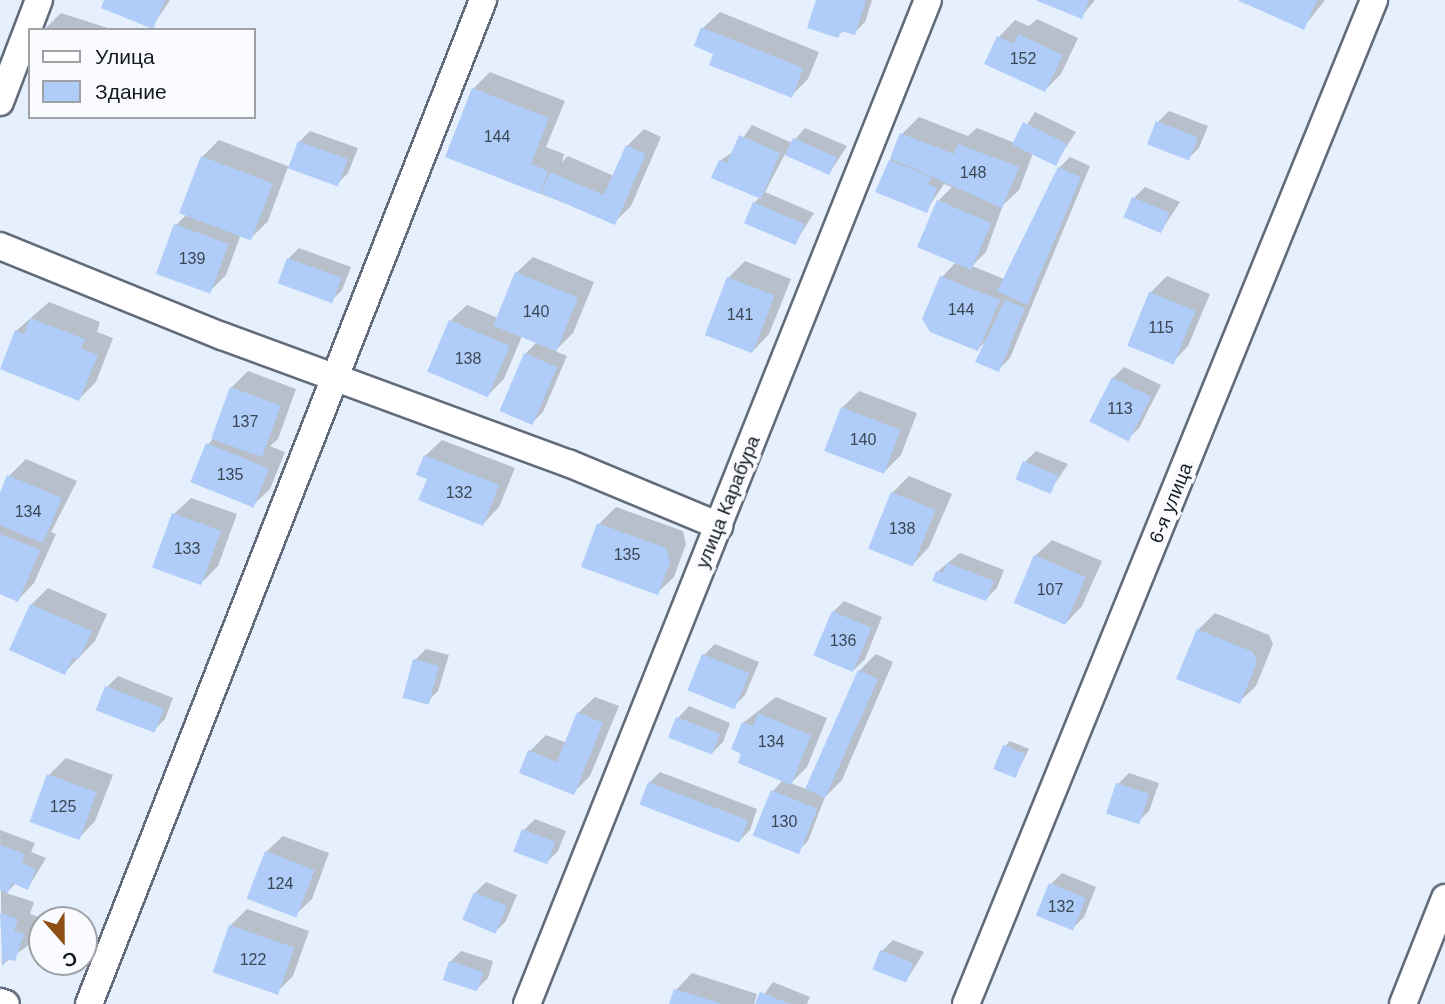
<!DOCTYPE html>
<html>
<head>
<meta charset="utf-8">
<style>
  body { margin:0 }
  #map { position:relative; width:1445px; height:1004px; overflow:hidden; background:#e5effd; font-family:Arial,sans-serif }
  div>[style] { position:absolute }
  .shadow>* { inset:0; background:#0003 }
  .building>* { inset:0; background:#afcdf8; transform-origin:0 0 }
  .roads { filter:drop-shadow(2px 0 #616b7b) drop-shadow(-2px 0 #616b7b) drop-shadow(0 2px #616b7b) drop-shadow(0 -2px #616b7b) }
  .minor>* { height:26px; margin:-13px; padding:0 13px; transform-origin:13px; border-radius:13px; background:#fff }
  span { translate:-50% -50%; white-space:nowrap; text-align:center; line-height:1.15; -webkit-text-stroke:7px #f9fbff; paint-order:stroke }
  .number-label { font-size:16px; color:#3c4756 }
  .number-label span { -webkit-text-stroke-width:0 }
  .street-label { font-size:19px; color:#161a20 }
  .legend { position:absolute; left:28px; top:28px; width:228px; height:91px; box-sizing:border-box; background:#f9fbff; border:2px solid #9ea1a6; margin:0; padding:9px 12px; list-style:none; font-size:21px; color:#161a20 }
  .legend li { display:flex; align-items:center; gap:14px; height:35px }
  .legend b { width:35px; border:2px solid #9ea1a6 }
  .north { position:absolute; left:28px; top:906px; width:70px; height:70px; box-sizing:border-box; background:#f9fbff; border:2px solid #9ea1a6; border-radius:50%; rotate:159deg; font-size:19px; font-weight:700; line-height:28px; text-align:center; color:#161a20 }
  .north::after { content:''; display:block; margin:auto; width:24px; height:32px; background:#8c4e13; clip-path:polygon(50% 0,100% 100%,50% 72%,0 100%) }
</style>
</head>
<body>
<div id="map">
  <div class="shadow">
    <i style="clip-path:polygon(106px 0,170px 0,152px 27px)"></i>
    <i style="clip-path:polygon(818px 0,872px 0,865px 22px,854px 33px,844px 30px,838px 36px)"></i>
    <i style="clip-path:polygon(1040px 0,1095px 0,1081px 17px)"></i>
    <i style="clip-path:polygon(1325px 0,1303px 28px,1239px 1px,1239px 0)"></i>
    <i style="clip-path:polygon(720px 12px,819px 52px,808px 79px,791px 96px,716px 53px,703px 28px)"></i>
    <i style="clip-path:polygon(61px 13px,114px 30px,44px 30px)"></i>
    <i style="clip-path:polygon(1037px 19px,1078px 38px,1061px 74px,1045px 90px,999px 37px,1015px 20px,1029px 26px)"></i>
    <i style="clip-path:polygon(490px 72px,565px 101px,546px 147px,564px 154px,562px 162px,568px 156px,614px 176px,627px 146px,644px 129px,661px 137px,631px 206px,614px 223px,447px 156px,473px 89px)"></i>
    <i style="clip-path:polygon(1169px 111px,1208px 126px,1199px 148px,1188px 159px,1158px 122px)"></i>
    <i style="clip-path:polygon(1035px 112px,1076px 132px,1055px 164px,1033px 153px,1019px 190px,1003px 205px,986px 252px,972px 266px,1004px 279px,1059px 168px,1070px 157px,1090px 166px,1010px 358px,999px 369px,987px 340px,978px 349px,942px 277px,956px 262px,938px 201px,952px 187px,944px 184px,926px 211px,890px 161px,902px 134px,919px 117px,968px 136px,977px 128px,1015px 143px)"></i>
    <i style="clip-path:polygon(752px 125px,792px 143px,805px 128px,847px 146px,829px 174px,785px 154px,765px 192px,814px 213px,795px 243px,754px 203px,760px 197px,720px 161px,734px 151px)"></i>
    <i style="clip-path:polygon(310px 131px,358px 148px,348px 173px,337px 184px,288px 167px,268px 221px,251px 238px,241px 234px,226px 275px,209px 292px,176px 225px,187px 214px,202px 157px,219px 140px,290px 167px,299px 142px)"></i>
    <i style="clip-path:polygon(1145px 187px,1180px 202px,1161px 231px,1134px 198px)"></i>
    <i style="clip-path:polygon(299px 248px,351px 267px,342px 290px,331px 301px,288px 259px)"></i>
    <i style="clip-path:polygon(533px 257px,594px 282px,573px 333px,555px 351px,567px 356px,543px 412px,532px 423px,525px 354px,537px 342px,522px 336px,504px 379px,487px 396px,450px 321px,467px 305px,498px 318px,516px 273px)"></i>
    <i style="clip-path:polygon(745px 261px,791px 279px,769px 334px,753px 351px,728px 278px)"></i>
    <i style="clip-path:polygon(1167px 276px,1210px 294px,1188px 346px,1172px 363px,1150px 293px)"></i>
    <i style="clip-path:polygon(49px 302px,100px 322px,97px 332px,113px 338px,96px 382px,79px 399px,16px 331px)"></i>
    <i style="clip-path:polygon(1124px 367px,1161px 385px,1139px 428px,1128px 439px,1113px 378px)"></i>
    <i style="clip-path:polygon(248px 371px,296px 389px,278px 439px,270px 446px,285px 452px,270px 489px,253px 505px,208px 444px,214px 438px,231px 388px)"></i>
    <i style="clip-path:polygon(859px 391px,917px 413px,901px 455px,884px 472px,842px 408px)"></i>
    <i style="clip-path:polygon(442px 440px,515px 468px,499px 507px,483px 524px,425px 456px)"></i>
    <i style="clip-path:polygon(1036px 451px,1068px 464px,1050px 491px,1025px 462px)"></i>
    <i style="clip-path:polygon(26px 459px,77px 481px,51px 532px,56px 534px,34px 583px,18px 600px,0 593px,0 497px,9px 476px)"></i>
    <i style="clip-path:polygon(909px 476px,952px 494px,929px 547px,913px 564px,892px 493px)"></i>
    <i style="clip-path:polygon(191px 498px,237px 514px,218px 566px,201px 583px,174px 514px)"></i>
    <i style="clip-path:polygon(616px 507px,683px 531px,686px 544px,674px 577px,657px 593px,599px 524px)"></i>
    <i style="clip-path:polygon(1052px 540px,1102px 561px,1082px 606px,1066px 623px,1035px 556px)"></i>
    <i style="clip-path:polygon(960px 553px,1004px 570px,997px 588px,986px 599px,938px 571px)"></i>
    <i style="clip-path:polygon(48px 588px,107px 614px,95px 641px,64px 673px,31px 605px)"></i>
    <i style="clip-path:polygon(844px 601px,882px 617px,865px 659px,854px 670px,833px 612px)"></i>
    <i style="clip-path:polygon(1215px 613px,1269px 635px,1273px 644px,1256px 686px,1239px 702px,1198px 630px)"></i>
    <i style="clip-path:polygon(715px 644px,759px 662px,745px 695px,734px 706px,704px 655px)"></i>
    <i style="clip-path:polygon(426px 649px,449px 655px,438px 691px,427px 702px,415px 660px)"></i>
    <i style="clip-path:polygon(876px 654px,893px 662px,842px 780px,825px 797px,808px 841px,797px 852px,773px 791px,783px 780px,744px 753px,743px 723px,776px 697px,827px 718px,807px 767px,791px 783px,808px 790px,859px 671px)"></i>
    <i style="clip-path:polygon(118px 676px,173px 698px,165px 719px,154px 730px,107px 687px)"></i>
    <i style="clip-path:polygon(595px 697px,619px 706px,590px 776px,573px 793px,530px 751px,546px 735px,567px 743px,578px 713px)"></i>
    <i style="clip-path:polygon(689px 706px,730px 723px,723px 742px,712px 753px,670px 737px,678px 718px)"></i>
    <i style="clip-path:polygon(1010px 741px,1029px 749px,1016px 775px,1005px 746px)"></i>
    <i style="clip-path:polygon(66px 758px,113px 775px,95px 821px,79px 838px,31px 821px,49px 775px)"></i>
    <i style="clip-path:polygon(660px 772px,757px 809px,750px 830px,739px 841px,649px 783px)"></i>
    <i style="clip-path:polygon(1129px 773px,1159px 783px,1149px 811px,1138px 822px,1118px 784px)"></i>
    <i style="clip-path:polygon(535px 819px,566px 831px,558px 851px,547px 862px,515px 850px,524px 830px)"></i>
    <i style="clip-path:polygon(0 830px,35px 843px,31px 852px,46px 858px,28px 888px,16px 883px,6px 893px,34px 902px,30px 914px,39px 917px,31px 943px,2px 965px)"></i>
    <i style="clip-path:polygon(283px 836px,329px 853px,312px 899px,295px 915px,266px 852px)"></i>
    <i style="clip-path:polygon(1062px 873px,1096px 887px,1084px 917px,1073px 928px,1051px 884px)"></i>
    <i style="clip-path:polygon(486px 882px,517px 895px,506px 921px,495px 932px,475px 893px)"></i>
    <i style="clip-path:polygon(247px 909px,309px 931px,293px 976px,276px 993px,230px 926px)"></i>
    <i style="clip-path:polygon(893px 940px,924px 952px,906px 981px,882px 951px)"></i>
    <i style="clip-path:polygon(461px 951px,493px 961px,488px 978px,477px 989px,450px 962px)"></i>
    <i style="clip-path:polygon(692px 973px,757px 994px,754px 1004px,671px 1004px,676px 990px)"></i>
    <i style="clip-path:polygon(773px 982px,810px 997px,807px 1004px,757px 1004px)"></i>
  </div>
  <div class="building">
    <i style="clip-path:polygon(104px 0,165px 0,153px 29px,101px 8px)"></i>
    <i style="clip-path:polygon(816px 0,866px 0,855px 35px,841px 31px,838px 38px,807px 28px)"></i>
    <i style="clip-path:polygon(1035px 0,1089px 0,1082px 19px)"></i>
    <i style="clip-path:polygon(1238px 0,1317px 0,1304px 30px)"></i>
    <i style="clip-path:polygon(701px 27px,803px 68px,792px 98px,709px 65px,713px 54px,694px 46px)"></i>
    <i style="clip-path:polygon(1018px 34px,1063px 55px,1045px 92px,984px 64px,997px 36px,1014px 44px)"></i>
    <i style="clip-path:polygon(472px 88px,549px 118px,531px 164px,548px 171px,540px 194px,445px 157px)"></i>
    <i style="left:1156px;top:121px;width:45px;height:25px;rotate:21deg"></i>
    <i style="left:1023px;top:122px;width:49px;height:25px;rotate:26deg"></i>
    <i style="clip-path:polygon(900px 133px,954px 154px,958px 144px,1019px 167px,1002px 208px,890px 158px)"></i>
    <i style="clip-path:polygon(739px 135px,780px 153px,761px 199px,711px 178px,719px 160px,727px 163px)"></i>
    <i style="left:793px;top:138px;width:48px;height:19px;rotate:24deg"></i>
    <i style="left:298px;top:141px;width:53px;height:29px;rotate:20deg"></i>
    <i style="clip-path:polygon(626px 145px,646px 154px,615px 225px,541px 193px,550px 172px,604px 195px)"></i>
    <i style="left:201px;top:156px;width:77px;height:61px;rotate:21deg"></i>
    <i style="clip-path:polygon(889px 160px,931px 177px,928px 184px,937px 188px,927px 213px,875px 192px)"></i>
    <i style="clip-path:polygon(1058px 167px,1081px 177px,1027px 305px,997px 291px)"></i>
    <i style="left:1132px;top:197px;width:41px;height:22px;rotate:23deg"></i>
    <i style="left:937px;top:200px;width:59px;height:51px;rotate:23deg"></i>
    <i style="left:753px;top:202px;width:56px;height:23px;rotate:23deg"></i>
    <i style="left:174px;top:224px;width:58px;height:53px;rotate:20deg"></i>
    <i style="left:287px;top:258px;width:58px;height:27px;rotate:20deg"></i>
    <i style="left:515px;top:272px;width:68px;height:58px;rotate:22deg"></i>
    <i style="clip-path:polygon(940px 276px,1000px 300px,978px 351px,930px 332px,922px 319px)"></i>
    <i style="left:727px;top:277px;width:51px;height:62px;rotate:21deg"></i>
    <i style="left:1149px;top:292px;width:50px;height:58px;rotate:22deg"></i>
    <i style="clip-path:polygon(1005px 300px,1025px 308px,999px 372px,975px 362px)"></i>
    <i style="clip-path:polygon(30px 318px,85px 339px,81px 348px,98px 355px,79px 401px,0 369px,15px 330px,24px 334px)"></i>
    <i style="left:449px;top:320px;width:66px;height:56px;rotate:23deg"></i>
    <i style="left:524px;top:353px;width:36px;height:63px;rotate:23deg"></i>
    <i style="left:1112px;top:377px;width:44px;height:50px;rotate:27deg"></i>
    <i style="left:230px;top:387px;width:54px;height:55px;rotate:20deg"></i>
    <i style="left:841px;top:407px;width:64px;height:47px;rotate:21deg"></i>
    <i style="left:206px;top:443px;width:68px;height:42px;rotate:22deg"></i>
    <i style="clip-path:polygon(424px 455px,499px 485px,483px 526px,418px 500px,427px 479px,416px 475px)"></i>
    <i style="left:1023px;top:461px;width:38px;height:20px;rotate:22deg"></i>
    <i style="clip-path:polygon(7px 475px,62px 498px,43px 543px,0 525px,0 493px)"></i>
    <i style="left:891px;top:492px;width:48px;height:61px;rotate:22deg"></i>
    <i style="left:172px;top:513px;width:52px;height:58px;rotate:20deg"></i>
    <i style="clip-path:polygon(597px 523px,666px 548px,670px 562px,658px 595px,581px 567px)"></i>
    <i style="clip-path:polygon(0 534px,40px 550px,18px 602px,0 594px)"></i>
    <i style="left:1034px;top:555px;width:56px;height:52px;rotate:23deg"></i>
    <i style="clip-path:polygon(947px 563px,994px 581px,986px 601px,932px 581px,936px 571px,943px 573px)"></i>
    <i style="clip-path:polygon(30px 604px,92px 631px,79px 659px,73px 657px,65px 675px,9px 650px)"></i>
    <i style="left:832px;top:611px;width:43px;height:48px;rotate:23deg"></i>
    <i style="clip-path:polygon(1197px 629px,1253px 652px,1257px 662px,1240px 704px,1176px 679px)"></i>
    <i style="left:702px;top:654px;width:51px;height:39px;rotate:22deg"></i>
    <i style="left:413px;top:659px;width:27px;height:40px;rotate:15deg"></i>
    <i style="left:858px;top:670px;width:22px;height:130px;rotate:24deg"></i>
    <i style="left:105px;top:686px;width:63px;height:26px;rotate:21deg"></i>
    <i style="clip-path:polygon(577px 712px,603px 723px,574px 795px,519px 773px,528px 750px,557px 762px)"></i>
    <i style="clip-path:polygon(758px 713px,811px 735px,791px 785px,738px 763px,741px 754px,731px 749px,742px 722px,753px 726px)"></i>
    <i style="left:676px;top:717px;width:47px;height:22px;rotate:21deg"></i>
    <i style="left:1003px;top:745px;width:24px;height:26px;rotate:22deg"></i>
    <i style="left:47px;top:774px;width:53px;height:51px;rotate:20deg"></i>
    <i style="left:648px;top:782px;width:107px;height:24px;rotate:21deg"></i>
    <i style="left:1116px;top:783px;width:35px;height:32px;rotate:18deg"></i>
    <i style="left:771px;top:790px;width:50px;height:49px;rotate:22deg"></i>
    <i style="left:522px;top:829px;width:36px;height:24px;rotate:21deg"></i>
    <i style="clip-path:polygon(0 845px,25px 854px,22px 863px,36px 869px,28px 890px,12px 883px,8px 893px,0 890px)"></i>
    <i style="left:265px;top:851px;width:53px;height:51px;rotate:21deg"></i>
    <i style="left:1049px;top:883px;width:40px;height:35px;rotate:22deg"></i>
    <i style="left:474px;top:892px;width:36px;height:30px;rotate:23deg"></i>
    <i style="clip-path:polygon(0 913px,18px 919px,14px 931px,24px 934px,15px 961px,6px 959px,3px 967px)"></i>
    <i style="left:229px;top:925px;width:69px;height:50px;rotate:19deg"></i>
    <i style="left:880px;top:950px;width:36px;height:21px;rotate:21deg"></i>
    <i style="left:449px;top:961px;width:36px;height:20px;rotate:18deg"></i>
    <i style="clip-path:polygon(674px 989px,720px 1003px,720px 1004px,669px 1004px)"></i>
    <i style="clip-path:polygon(760px 992px,790px 1004px,755px 1004px)"></i>
  </div>
  <div class="roads">
    <div class="minor">
      <i style="left:0;top:102px;width:109px;rotate:-69.1deg"></i>
      <i style="left:0;top:246px;width:240px;rotate:22.1deg"></i>
      <i style="left:222px;top:336px;width:369px;rotate:20.2deg"></i>
      <i style="left:568px;top:463px;width:164px;rotate:22.6deg"></i>
      <i style="left:0;top:1002px;width:6px;rotate:18deg"></i>
      <i style="left:89px;top:1004px;width:1079px;rotate:-68.57deg"></i>
      <i style="left:527px;top:1004px;width:1081px;rotate:-68.23deg"></i>
      <i style="left:966px;top:1004px;width:1084px;rotate:-67.88deg"></i>
      <i style="left:1403px;top:1004px;width:114px;rotate:-68.4deg"></i>
    </div>
  </div>
  <div class="number-label">
    <span style="left:1023px;top:59px">152</span>
    <span style="left:497px;top:137px">144</span>
    <span style="left:973px;top:173px">148</span>
    <span style="left:192px;top:259px">139</span>
    <span style="left:961px;top:310px">144</span>
    <span style="left:536px;top:312px">140</span>
    <span style="left:740px;top:315px">141</span>
    <span style="left:1161px;top:328px">115</span>
    <span style="left:468px;top:359px">138</span>
    <span style="left:1120px;top:409px">113</span>
    <span style="left:245px;top:422px">137</span>
    <span style="left:863px;top:440px">140</span>
    <span style="left:230px;top:475px">135</span>
    <span style="left:459px;top:493px">132</span>
    <span style="left:28px;top:512px">134</span>
    <span style="left:902px;top:529px">138</span>
    <span style="left:187px;top:549px">133</span>
    <span style="left:627px;top:555px">135</span>
    <span style="left:1050px;top:590px">107</span>
    <span style="left:843px;top:641px">136</span>
    <span style="left:771px;top:742px">134</span>
    <span style="left:63px;top:807px">125</span>
    <span style="left:784px;top:822px">130</span>
    <span style="left:280px;top:884px">124</span>
    <span style="left:1061px;top:907px">132</span>
    <span style="left:253px;top:960px">122</span>
  </div>
  <div class="street-label">
    <span style="left:728px;top:502px;rotate:-68deg">улица Карабура</span>
    <span style="left:1171px;top:503px;rotate:-68deg">6-я улица</span>
  </div>
  <ul class="legend">
  <li><b style="height:9px;background:#fff"></b>Улица</li>
  <li><b style="height:19px;background:#afcdf8"></b>Здание</li>
  </ul>
  <div class="north">С</div>
</div>
</body>
</html>
